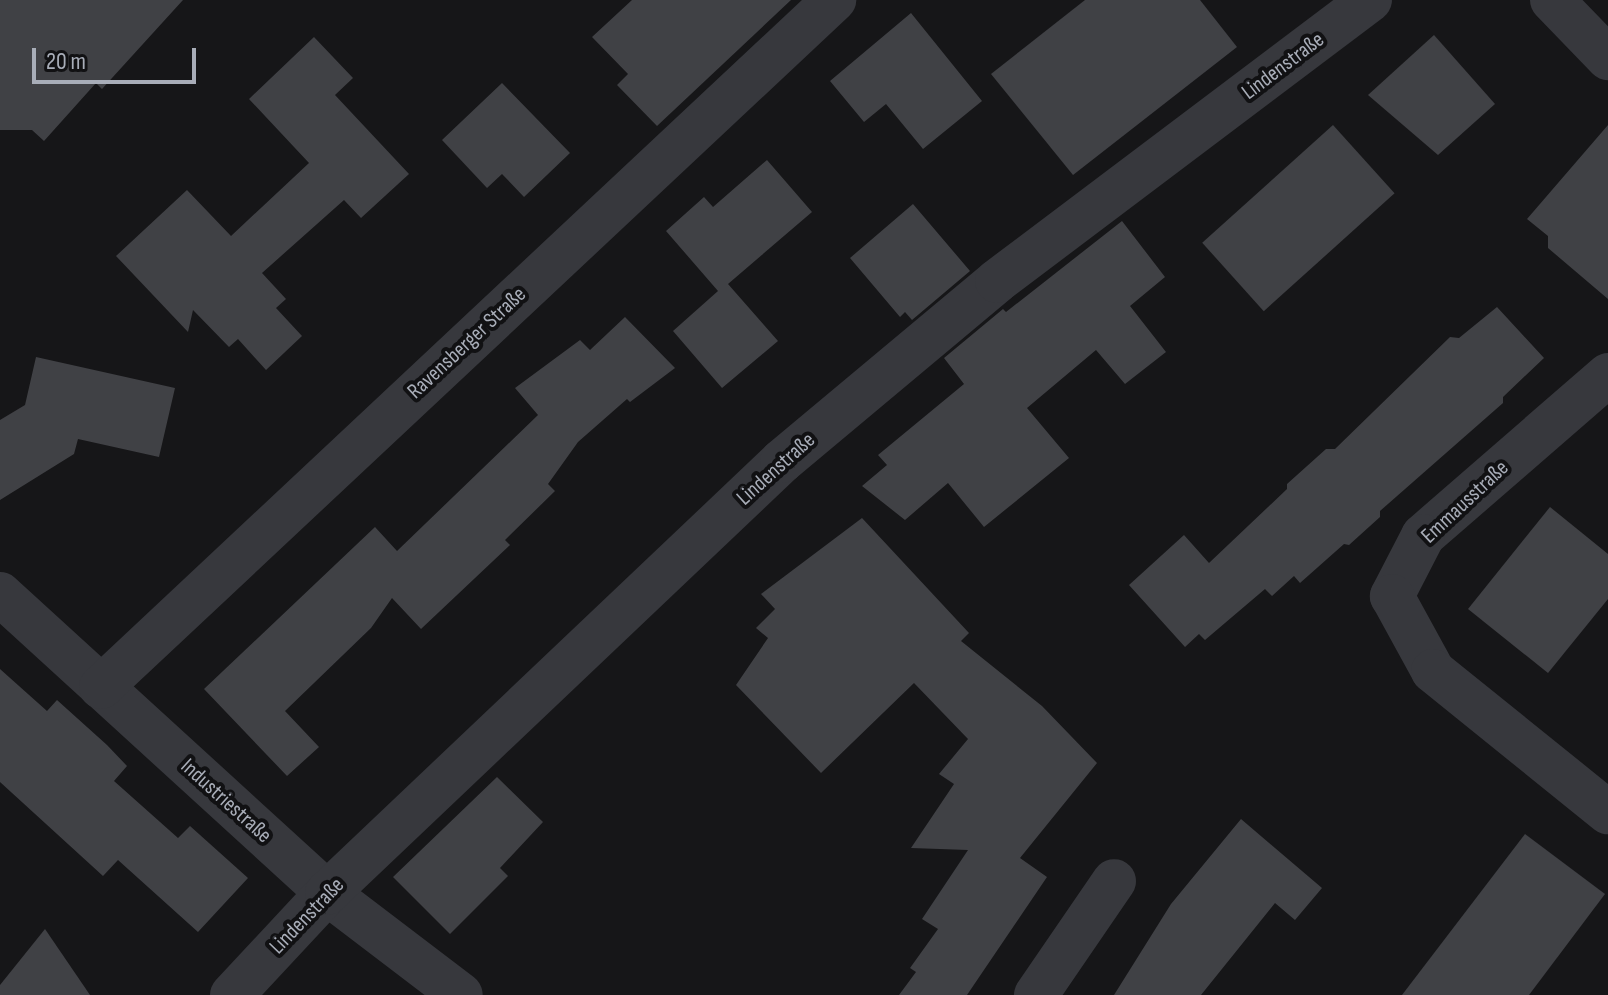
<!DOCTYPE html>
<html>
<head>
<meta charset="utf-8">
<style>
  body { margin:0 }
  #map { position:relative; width:1608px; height:995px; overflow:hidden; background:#161618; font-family:"Sofia Sans Condensed",sans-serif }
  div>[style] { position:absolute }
  .building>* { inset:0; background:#404145; transform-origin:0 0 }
  .street>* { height:44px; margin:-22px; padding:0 22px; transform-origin:22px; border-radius:22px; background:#37383d }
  span { translate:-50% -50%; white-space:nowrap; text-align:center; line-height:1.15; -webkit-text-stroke:8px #111113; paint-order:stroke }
  .street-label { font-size:22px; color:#a8adb8 }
  .scale { position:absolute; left:32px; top:48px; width:164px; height:36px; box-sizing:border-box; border:4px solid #a8adb8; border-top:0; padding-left:10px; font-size:24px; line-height:28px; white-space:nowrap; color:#a8adb8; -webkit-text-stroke:6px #111113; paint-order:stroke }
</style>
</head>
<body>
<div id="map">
  <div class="building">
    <i style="clip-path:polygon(0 0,183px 0,102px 89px,96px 83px,44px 141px,32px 130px,0 130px)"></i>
    <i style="clip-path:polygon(632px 0,791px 0,657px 126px,617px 85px,628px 74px,592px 37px)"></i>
    <i style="clip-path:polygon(1085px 0,1200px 0,1237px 47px,1073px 175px,991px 74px)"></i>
    <i style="clip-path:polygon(911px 13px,982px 101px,923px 149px,886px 104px,864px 122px,830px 81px)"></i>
    <i style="clip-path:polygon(1434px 35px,1495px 104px,1438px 155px,1368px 95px)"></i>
    <i style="clip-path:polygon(314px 37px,353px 78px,335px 95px,409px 174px,361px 218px,344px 200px,262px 273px,286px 299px,276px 308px,302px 336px,266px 370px,238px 339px,229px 347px,193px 310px,188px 332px,116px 256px,187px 190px,231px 236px,309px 163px,249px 99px)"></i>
    <i style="clip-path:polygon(502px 83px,570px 153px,524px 197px,502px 174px,487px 188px,442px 140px)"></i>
    <i style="left:1333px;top:125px;width:92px;height:176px;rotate:48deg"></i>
    <i style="clip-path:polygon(1608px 125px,1608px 299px,1548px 248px,1548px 236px,1527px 219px)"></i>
    <i style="clip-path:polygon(767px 160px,812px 212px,728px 284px,778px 341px,722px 388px,673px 331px,718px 291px,666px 231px,704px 197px,713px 207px)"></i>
    <i style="clip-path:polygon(913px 204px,970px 271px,912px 320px,905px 312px,900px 317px,850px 258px)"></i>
    <i style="clip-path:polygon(1122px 221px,1165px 277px,1130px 306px,1166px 352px,1125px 384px,1096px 350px,1027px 408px,1069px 458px,984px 527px,948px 483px,905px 520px,862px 486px,887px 465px,878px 455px,964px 384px,944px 358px,1003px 309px,1006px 312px)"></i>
    <i style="clip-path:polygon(1497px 307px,1544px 358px,1503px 397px,1503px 403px,1380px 511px,1380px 517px,1349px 545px,1344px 544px,1300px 583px,1294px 576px,1272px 596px,1265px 589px,1205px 640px,1199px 634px,1185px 647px,1129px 585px,1184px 535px,1209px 563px,1287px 489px,1287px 484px,1326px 449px,1335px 449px,1450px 337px,1459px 338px)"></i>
    <i style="clip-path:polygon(625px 317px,675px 368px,630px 402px,627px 399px,578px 442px,548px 484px,555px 491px,505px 540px,510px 545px,421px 629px,392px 598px,371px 628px,285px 711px,319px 747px,287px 776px,204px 689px,375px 527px,397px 551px,538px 415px,515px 388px,580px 340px,590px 350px)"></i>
    <i style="clip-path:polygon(36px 357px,175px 388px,159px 457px,78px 439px,74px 454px,0 500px,0 420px,25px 405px)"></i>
    <i style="clip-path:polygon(1550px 507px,1608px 554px,1608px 599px,1548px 673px,1468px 609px)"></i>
    <i style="clip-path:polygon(862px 518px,969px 633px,961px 641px,1042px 706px,1097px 763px,1020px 858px,1047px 877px,967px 995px,899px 995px,916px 972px,910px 968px,938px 929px,922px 919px,968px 850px,911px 848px,954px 784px,939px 774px,968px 739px,914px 683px,821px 773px,736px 685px,768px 638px,756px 628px,775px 609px,761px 594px)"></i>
    <i style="clip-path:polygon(0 669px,47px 711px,57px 700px,107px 745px,127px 766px,114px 781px,178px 838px,190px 826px,248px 878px,198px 932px,118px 860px,103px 876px,0 782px)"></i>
    <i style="clip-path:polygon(497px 777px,543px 822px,500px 868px,508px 876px,450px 934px,393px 877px)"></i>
    <i style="clip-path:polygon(1241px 819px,1322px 888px,1295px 920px,1275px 903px,1201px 995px,1114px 995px,1171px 904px)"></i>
    <i style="clip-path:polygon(1525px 834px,1605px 894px,1529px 995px,1402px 995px)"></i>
    <i style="clip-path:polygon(45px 929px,90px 995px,0 995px,0 985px)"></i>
  </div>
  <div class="street">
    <i style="left:1552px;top:0;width:81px;rotate:46deg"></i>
    <i style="left:1608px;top:375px;width:245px;rotate:139deg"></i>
    <i style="left:1423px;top:536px;width:68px;rotate:117.3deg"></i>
    <i style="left:1392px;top:596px;width:85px;rotate:61.3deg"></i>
    <i style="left:1433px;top:671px;width:225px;rotate:38.9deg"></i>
    <i style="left:0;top:594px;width:443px;rotate:42.4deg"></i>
    <i style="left:327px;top:893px;width:168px;rotate:37.3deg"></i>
    <i style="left:101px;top:687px;width:1005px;rotate:-43.14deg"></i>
    <i style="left:232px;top:995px;width:139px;rotate:-47deg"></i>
    <i style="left:327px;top:893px;width:627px;rotate:-43.51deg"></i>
    <i style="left:782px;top:461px;width:280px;rotate:-39.9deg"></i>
    <i style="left:997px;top:281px;width:467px;rotate:-37deg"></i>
    <i style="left:1036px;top:995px;width:138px;rotate:-55.6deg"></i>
  </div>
  <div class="street-label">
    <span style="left:1283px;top:66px;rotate:-37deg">Lindenstraße</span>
    <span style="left:467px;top:343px;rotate:-43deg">Ravensberger Straße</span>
    <span style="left:776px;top:469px;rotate:-42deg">Lindenstraße</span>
    <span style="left:1465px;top:502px;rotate:-43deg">Emmausstraße</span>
    <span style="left:226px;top:801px;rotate:42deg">Industriestraße</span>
    <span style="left:307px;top:916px;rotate:-46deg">Lindenstraße</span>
  </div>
  <div class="scale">20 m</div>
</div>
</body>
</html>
